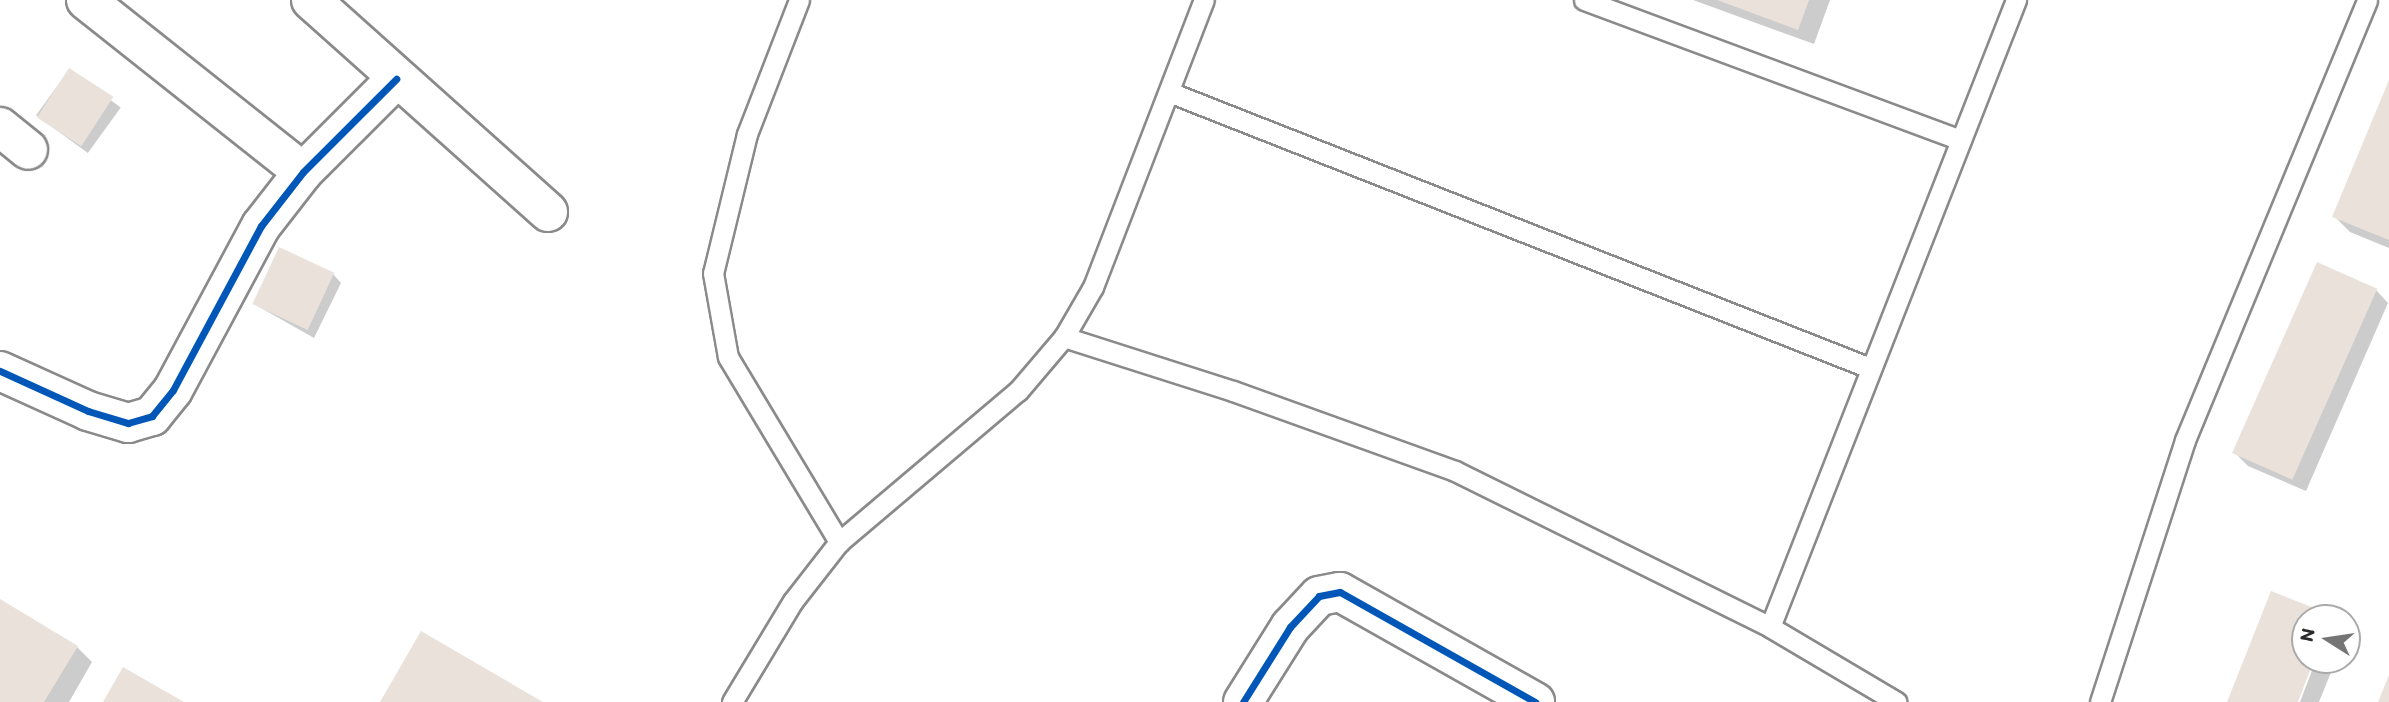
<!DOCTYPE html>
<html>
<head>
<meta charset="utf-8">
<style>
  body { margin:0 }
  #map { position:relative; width:2389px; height:702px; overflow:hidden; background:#fff; font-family:Itim,sans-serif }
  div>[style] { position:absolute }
  .shadow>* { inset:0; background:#0003; transform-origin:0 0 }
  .building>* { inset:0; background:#eae2da; transform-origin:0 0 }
  .roads { filter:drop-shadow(2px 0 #8a8a8a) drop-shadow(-2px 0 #8a8a8a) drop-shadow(0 2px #8a8a8a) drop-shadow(0 -2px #8a8a8a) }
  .lane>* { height:19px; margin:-9.5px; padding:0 9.5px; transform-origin:9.5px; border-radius:9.5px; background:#fff }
  .street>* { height:38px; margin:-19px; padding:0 19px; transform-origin:19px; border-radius:19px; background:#fff }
  .cycleway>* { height:7px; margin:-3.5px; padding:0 3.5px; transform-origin:3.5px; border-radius:3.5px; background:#0057b8 }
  span { translate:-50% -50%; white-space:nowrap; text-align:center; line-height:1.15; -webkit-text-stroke:5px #fff; paint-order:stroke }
  .north { position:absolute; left:2291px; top:604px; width:70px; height:70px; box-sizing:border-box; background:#fff; border:2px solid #aaa; border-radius:50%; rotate:282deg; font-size:19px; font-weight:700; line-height:28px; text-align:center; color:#2b2b2b }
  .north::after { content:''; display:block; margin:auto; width:24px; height:32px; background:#757575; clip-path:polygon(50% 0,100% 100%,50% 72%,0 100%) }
</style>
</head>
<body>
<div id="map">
  <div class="shadow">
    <i style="clip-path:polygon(1693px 0,1830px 0,1814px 44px)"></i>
    <i style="left:69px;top:70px;width:64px;height:56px;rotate:36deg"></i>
    <i style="clip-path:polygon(2389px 85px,2389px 248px,2350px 232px,2334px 216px)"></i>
    <i style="clip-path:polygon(333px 274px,341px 283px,314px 338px,254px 304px)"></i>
    <i style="clip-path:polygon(2376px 290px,2388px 303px,2306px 491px,2248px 466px,2235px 453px)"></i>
    <i style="clip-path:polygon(2272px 593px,2333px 618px,2305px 618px,2305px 660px,2313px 660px,2296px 702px,2229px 702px)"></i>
    <i style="clip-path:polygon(0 601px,77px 647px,92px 662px,69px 702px,0 702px)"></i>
    <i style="clip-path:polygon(2316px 660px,2336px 660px,2319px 702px,2300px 702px)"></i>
  </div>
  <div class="building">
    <i style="clip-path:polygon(1717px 0,1809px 0,1798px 30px)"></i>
    <i style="left:69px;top:68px;width:53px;height:59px;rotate:33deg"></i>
    <i style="clip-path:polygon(2389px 80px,2389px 240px,2332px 217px)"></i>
    <i style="left:279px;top:247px;width:61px;height:63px;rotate:25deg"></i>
    <i style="left:2317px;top:262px;width:66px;height:209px;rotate:24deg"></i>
    <i style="clip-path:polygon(2271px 591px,2332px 615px,2305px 618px,2305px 660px,2314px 660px,2298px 702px,2227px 702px)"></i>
    <i style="clip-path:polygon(0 599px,78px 646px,44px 702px,0 702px)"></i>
    <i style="clip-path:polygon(421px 631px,543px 702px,380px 702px)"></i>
    <i style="clip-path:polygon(123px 667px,184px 702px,103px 702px)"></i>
    <i style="clip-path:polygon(2389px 675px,2389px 702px,2378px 702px)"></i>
  </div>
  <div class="roads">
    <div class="lane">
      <i style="left:799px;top:0;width:144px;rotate:111.2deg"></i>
      <i style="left:747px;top:134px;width:143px;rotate:103.7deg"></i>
      <i style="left:713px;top:273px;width:85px;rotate:79.9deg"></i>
      <i style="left:728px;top:357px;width:216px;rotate:59deg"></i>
      <i style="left:1584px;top:0;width:402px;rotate:20.4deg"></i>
      <i style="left:1169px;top:92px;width:753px;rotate:21.49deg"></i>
      <i style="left:1064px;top:337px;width:177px;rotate:17.7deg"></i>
      <i style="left:1233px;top:391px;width:236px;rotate:19.8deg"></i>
      <i style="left:1455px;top:471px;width:352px;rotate:26.3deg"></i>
      <i style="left:1770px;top:627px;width:147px;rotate:30.6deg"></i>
      <i style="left:1770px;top:627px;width:674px;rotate:-68.58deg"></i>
      <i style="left:732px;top:702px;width:118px;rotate:-58.9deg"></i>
      <i style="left:793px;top:601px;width:75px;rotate:-52.1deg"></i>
      <i style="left:839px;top:542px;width:234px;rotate:-40.2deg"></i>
      <i style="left:1018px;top:391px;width:71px;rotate:-49.6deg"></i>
      <i style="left:1064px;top:337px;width:58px;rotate:-59.9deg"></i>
      <i style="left:1093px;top:287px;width:308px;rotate:-68.9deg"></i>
      <i style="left:2100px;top:702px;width:275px;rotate:-72deg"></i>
      <i style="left:2185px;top:440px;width:476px;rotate:-67.5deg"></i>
    </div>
    <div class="street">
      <i style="left:86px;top:0;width:277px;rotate:38.4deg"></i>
      <i style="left:311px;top:0;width:318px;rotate:41.8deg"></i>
      <i style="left:0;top:127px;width:36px;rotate:39deg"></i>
      <i style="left:0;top:371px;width:97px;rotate:24.4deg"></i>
      <i style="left:88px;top:411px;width:42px;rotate:16.7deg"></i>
      <i style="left:128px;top:423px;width:25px;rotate:-16deg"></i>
      <i style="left:152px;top:416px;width:33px;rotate:-51deg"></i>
      <i style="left:173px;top:390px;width:186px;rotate:-61.8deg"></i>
      <i style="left:261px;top:226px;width:68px;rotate:-52.1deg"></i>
      <i style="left:303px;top:172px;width:132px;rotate:-45deg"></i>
      <i style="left:1243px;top:702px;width:89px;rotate:-57.9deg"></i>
      <i style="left:1290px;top:627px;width:42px;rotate:-46.9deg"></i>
      <i style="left:1319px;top:596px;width:21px;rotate:-11deg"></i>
      <i style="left:1340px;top:592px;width:224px;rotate:29.4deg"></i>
    </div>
  </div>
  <div class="cycleway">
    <i style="left:0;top:371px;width:97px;rotate:24.4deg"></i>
    <i style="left:88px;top:411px;width:42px;rotate:16.7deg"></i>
    <i style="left:128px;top:423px;width:25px;rotate:-16deg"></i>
    <i style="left:152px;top:416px;width:33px;rotate:-51deg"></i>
    <i style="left:173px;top:390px;width:186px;rotate:-61.8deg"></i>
    <i style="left:261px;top:226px;width:68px;rotate:-52.1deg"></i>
    <i style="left:303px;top:172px;width:132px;rotate:-45deg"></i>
    <i style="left:1243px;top:702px;width:89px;rotate:-57.9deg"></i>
    <i style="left:1290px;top:627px;width:42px;rotate:-46.9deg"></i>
    <i style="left:1319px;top:596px;width:21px;rotate:-11deg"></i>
    <i style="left:1340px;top:592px;width:224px;rotate:29.4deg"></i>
  </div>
  <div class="north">N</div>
</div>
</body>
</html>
